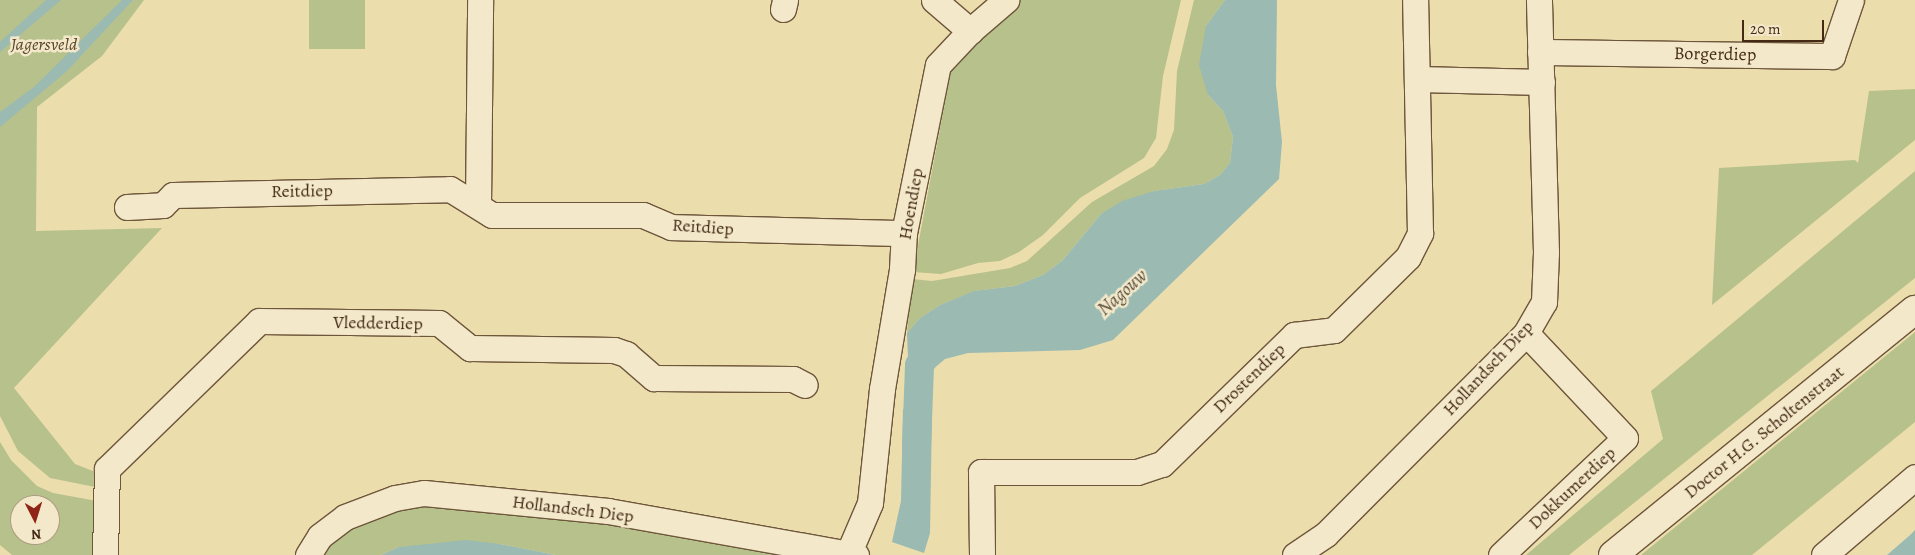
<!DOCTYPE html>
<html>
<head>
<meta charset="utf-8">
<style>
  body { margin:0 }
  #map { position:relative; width:1915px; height:555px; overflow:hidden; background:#ecddad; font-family:Alegreya,serif }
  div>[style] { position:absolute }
  .green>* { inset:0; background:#b7c18b; transform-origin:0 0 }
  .water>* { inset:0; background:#9abab2 }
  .canal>* { height:29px; margin:-14.5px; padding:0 14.5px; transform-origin:14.5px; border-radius:14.5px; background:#9abab2 }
  .roads { filter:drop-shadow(1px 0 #6e563b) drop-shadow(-1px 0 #6e563b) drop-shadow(0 1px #6e563b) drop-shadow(0 -1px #6e563b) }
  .street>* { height:25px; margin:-12.5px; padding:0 12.5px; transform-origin:12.5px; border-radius:12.5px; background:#f3e9ca }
  .secondary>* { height:28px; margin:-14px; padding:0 14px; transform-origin:14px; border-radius:14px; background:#f3e9ca }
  span { translate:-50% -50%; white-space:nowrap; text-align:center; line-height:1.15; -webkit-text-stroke:5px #f3e9ca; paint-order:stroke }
  .park-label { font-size:18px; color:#5b472d; font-style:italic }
  .street-label { font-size:18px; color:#442915 }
  .water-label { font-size:19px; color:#5a4d3c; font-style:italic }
  .north { position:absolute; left:10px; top:495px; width:50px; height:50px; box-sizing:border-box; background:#f3e9ca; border:1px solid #ad9c82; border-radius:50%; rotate:175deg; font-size:14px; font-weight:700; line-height:20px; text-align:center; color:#442915 }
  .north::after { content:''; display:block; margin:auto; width:18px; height:22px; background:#8f2418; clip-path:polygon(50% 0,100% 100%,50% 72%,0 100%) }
  .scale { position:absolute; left:1742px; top:20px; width:82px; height:22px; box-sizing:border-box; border:2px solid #442915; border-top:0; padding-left:6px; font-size:15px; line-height:18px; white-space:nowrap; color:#442915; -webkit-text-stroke:4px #f3e9ca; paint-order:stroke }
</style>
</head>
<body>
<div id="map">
  <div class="green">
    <i style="clip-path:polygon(0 0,144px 0,102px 56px,37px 107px,36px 231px,162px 228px,14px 388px,75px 464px,98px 473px,100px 488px,50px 478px,18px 451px,0 416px)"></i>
    <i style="left:309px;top:0;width:56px;height:49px"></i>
    <i style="clip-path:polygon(1019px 0,1181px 0,1163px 76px,1156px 138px,1144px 158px,1080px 198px,1043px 235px,1019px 252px,1000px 261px,978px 263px,941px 274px,913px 272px,951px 70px)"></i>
    <i style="clip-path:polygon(1194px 0,1225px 0,1206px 26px,1208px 95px,1223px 111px,1233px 137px,1230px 163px,1220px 175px,1204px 184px,1154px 191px,1101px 214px,1062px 261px,1043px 275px,1015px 286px,975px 291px,940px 305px,920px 318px,907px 333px,912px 279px,932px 281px,1010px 268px,1027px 261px,1092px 202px,1154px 166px,1167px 149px,1174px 130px,1177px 71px)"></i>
    <i style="clip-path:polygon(1915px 89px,1915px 140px,1712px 305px,1719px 168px,1855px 160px,1858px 163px,1869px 91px)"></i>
    <i style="clip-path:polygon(1915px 171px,1915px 278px,1569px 555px,1526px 555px,1663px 439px,1651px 391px)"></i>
    <i style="clip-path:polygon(1915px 332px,1915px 422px,1752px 555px,1641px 555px)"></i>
    <i style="clip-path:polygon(evenodd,0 442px,11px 460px,37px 486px,53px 493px,97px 501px,92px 555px,12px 555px,0 545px,0 442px,20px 505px,50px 505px,50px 535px,20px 535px,20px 505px)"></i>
    <i style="clip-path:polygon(439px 503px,692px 532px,811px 555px,556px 555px,500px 544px,399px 547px,381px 555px,322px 555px,345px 527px,403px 505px)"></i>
  </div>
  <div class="water">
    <i style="clip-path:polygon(46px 0,61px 0,0 52px,0 42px)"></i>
    <i style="clip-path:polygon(122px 0,133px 0,67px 71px,0 127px,0 112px,34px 87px)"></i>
    <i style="clip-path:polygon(1225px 0,1277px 0,1276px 85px,1282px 142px,1279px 179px,1113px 340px,1080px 350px,968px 353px,945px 359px,932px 370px,928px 390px,905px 384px,908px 358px,907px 333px,920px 318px,940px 305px,974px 291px,1015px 286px,1043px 275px,1062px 261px,1101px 214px,1122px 201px,1154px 191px,1204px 184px,1220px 175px,1230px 163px,1233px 137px,1223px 111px,1208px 95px,1199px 65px,1206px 26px)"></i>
    <i style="clip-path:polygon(914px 408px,932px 411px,930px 533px,924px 553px,892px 542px,901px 501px,903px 409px)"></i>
    <i style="clip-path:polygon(1915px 530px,1915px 555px,1887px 555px,1909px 536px)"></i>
    <i style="clip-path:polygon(466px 540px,500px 544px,556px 555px,381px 555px,399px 547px)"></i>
  </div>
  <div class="canal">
    <i style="left:916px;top:447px;width:82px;rotate:-87.9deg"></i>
    <i style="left:919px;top:365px;width:18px;rotate:-61deg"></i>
  </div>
  <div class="roads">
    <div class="street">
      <i style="left:934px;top:0;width:48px;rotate:40.7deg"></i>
      <i style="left:783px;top:9px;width:9px;rotate:-77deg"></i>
      <i style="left:1540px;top:52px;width:292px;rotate:0.8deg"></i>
      <i style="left:1832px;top:56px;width:59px;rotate:-71.3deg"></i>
      <i style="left:1419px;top:79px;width:123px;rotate:1.4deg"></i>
      <i style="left:478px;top:205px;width:205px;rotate:-89.4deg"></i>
      <i style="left:127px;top:207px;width:36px;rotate:-3deg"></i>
      <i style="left:163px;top:205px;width:14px;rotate:-45deg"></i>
      <i style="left:173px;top:195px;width:277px;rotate:-1.2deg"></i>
      <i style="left:450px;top:189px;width:49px;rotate:31.8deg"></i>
      <i style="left:492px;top:215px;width:151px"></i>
      <i style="left:643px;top:215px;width:30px;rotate:23deg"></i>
      <i style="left:671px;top:227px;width:233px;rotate:1.5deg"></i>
      <i style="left:849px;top:552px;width:53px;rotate:-66.8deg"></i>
      <i style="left:870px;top:503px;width:115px;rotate:-84deg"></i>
      <i style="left:882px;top:389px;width:122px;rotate:-80.5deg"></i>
      <i style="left:902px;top:269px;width:36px;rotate:-87deg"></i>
      <i style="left:904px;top:233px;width:171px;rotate:-78.6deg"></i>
      <i style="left:938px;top:65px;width:47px;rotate:-46.7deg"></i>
      <i style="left:970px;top:31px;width:48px;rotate:-40.7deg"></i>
      <i style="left:105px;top:555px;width:86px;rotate:-88.7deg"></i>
      <i style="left:107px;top:469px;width:212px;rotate:-44.2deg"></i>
      <i style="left:259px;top:321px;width:180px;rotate:0.6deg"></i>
      <i style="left:439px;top:323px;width:40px;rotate:39deg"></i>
      <i style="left:470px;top:348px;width:144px;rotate:0.8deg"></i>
      <i style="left:614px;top:350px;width:13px;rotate:18deg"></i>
      <i style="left:626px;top:354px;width:37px;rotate:41deg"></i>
      <i style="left:654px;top:378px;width:139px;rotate:0.4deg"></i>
      <i style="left:793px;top:379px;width:13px;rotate:27deg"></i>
      <i style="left:308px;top:555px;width:22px;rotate:-58deg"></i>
      <i style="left:320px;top:536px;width:31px;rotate:-37deg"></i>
      <i style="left:345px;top:517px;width:53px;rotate:-20.8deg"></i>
      <i style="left:395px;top:498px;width:29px;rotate:-10deg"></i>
      <i style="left:424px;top:493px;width:185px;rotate:5.6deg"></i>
      <i style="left:608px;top:511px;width:252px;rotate:10.1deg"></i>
      <i style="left:982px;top:555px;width:83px;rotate:-90.7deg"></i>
      <i style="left:981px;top:472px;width:156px"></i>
      <i style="left:1137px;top:472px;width:26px;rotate:-18deg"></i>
      <i style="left:1162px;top:464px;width:185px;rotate:-44.3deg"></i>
      <i style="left:1294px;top:335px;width:40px;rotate:-7.1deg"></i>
      <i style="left:1334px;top:330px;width:104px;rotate:-44.6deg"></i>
      <i style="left:1408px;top:257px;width:27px;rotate:-63deg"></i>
      <i style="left:1420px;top:233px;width:233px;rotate:-91.2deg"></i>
      <i style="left:1295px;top:555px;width:37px;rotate:-34deg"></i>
      <i style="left:1326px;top:534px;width:284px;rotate:-45.1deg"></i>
      <i style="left:1526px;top:333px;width:36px;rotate:-60deg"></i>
      <i style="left:1544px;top:302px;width:50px;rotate:-87.7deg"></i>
      <i style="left:1546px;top:252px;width:252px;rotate:-91.6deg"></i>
      <i style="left:1501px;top:555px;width:170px;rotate:-43.3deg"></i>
      <i style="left:1625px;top:438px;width:144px;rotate:-133.3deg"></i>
      <i style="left:1824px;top:555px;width:120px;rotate:-40.6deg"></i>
    </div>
    <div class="secondary">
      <i style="left:1613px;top:555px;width:389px;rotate:-39.1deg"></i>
    </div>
  </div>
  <div class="park-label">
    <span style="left:44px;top:44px">Jagersveld</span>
  </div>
  <div class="street-label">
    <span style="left:1715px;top:54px;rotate:1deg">Borgerdiep</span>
    <span style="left:302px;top:191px;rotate:-1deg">Reitdiep</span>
    <span style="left:911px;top:204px;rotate:-80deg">Hoendiep</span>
    <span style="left:703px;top:227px;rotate:4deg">Reitdiep</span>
    <span style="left:378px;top:323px;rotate:1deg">Vledderdiep</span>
    <span style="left:1488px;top:368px;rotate:-47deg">Hollandsch Diep</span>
    <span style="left:1249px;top:378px;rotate:-44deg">Drostendiep</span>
    <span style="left:1764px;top:432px;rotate:-39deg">Doctor H.G. Scholtenstraat</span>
    <span style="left:1572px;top:488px;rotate:-43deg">Dokkumerdiep</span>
    <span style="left:573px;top:509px;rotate:7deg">Hollandsch Diep</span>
  </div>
  <div class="water-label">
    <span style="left:1123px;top:293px;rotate:-42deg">Nagouw</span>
  </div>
  <div class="north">N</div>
  <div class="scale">20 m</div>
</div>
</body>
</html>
